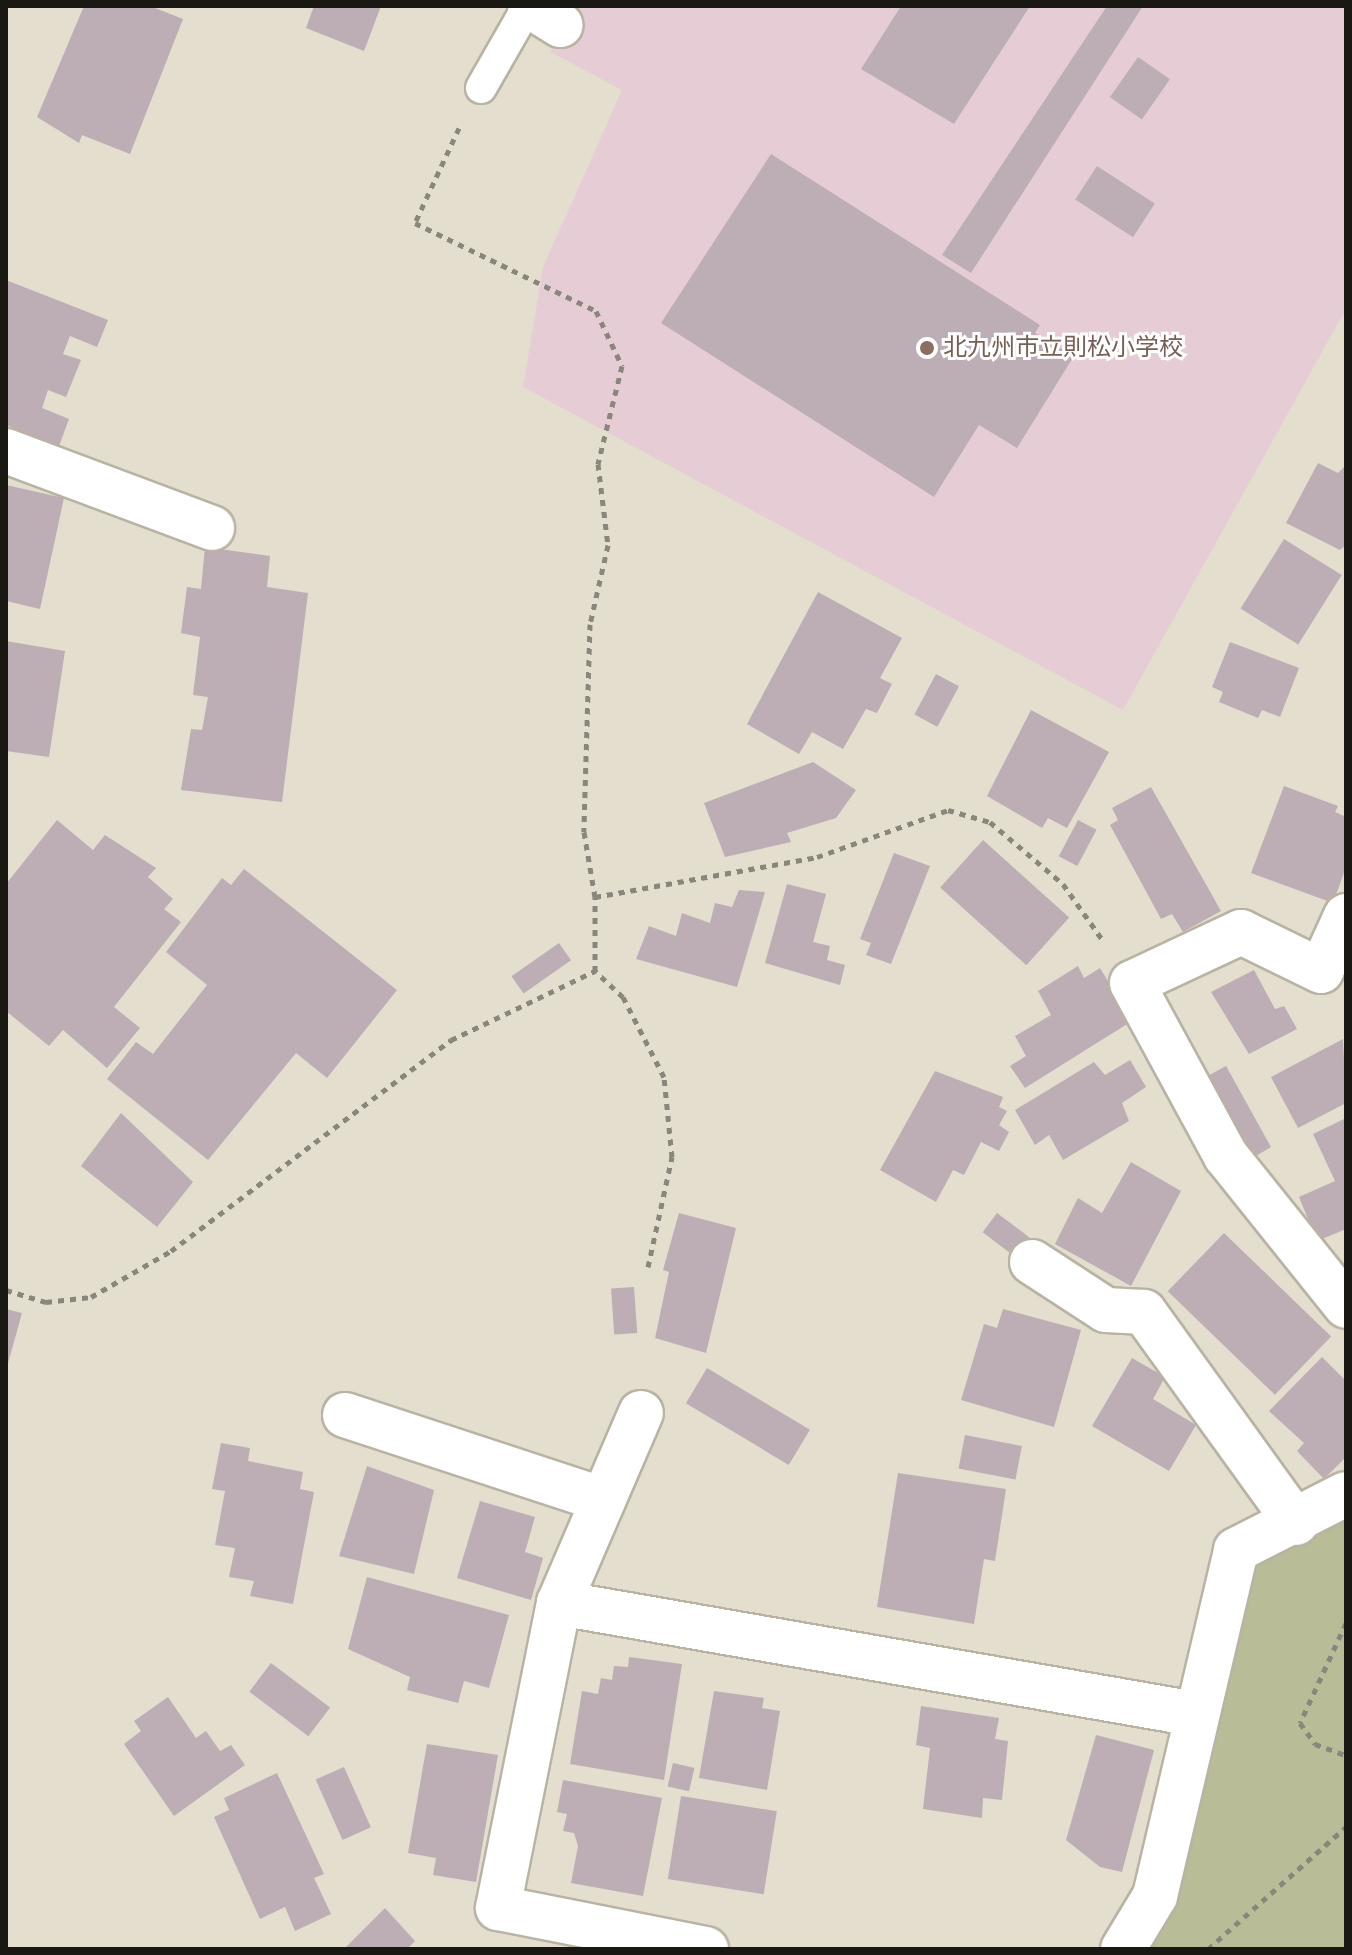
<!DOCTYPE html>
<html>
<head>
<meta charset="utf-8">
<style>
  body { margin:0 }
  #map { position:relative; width:1352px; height:1955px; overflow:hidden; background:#e4decf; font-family:"Roboto Condensed","Noto Sans JP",sans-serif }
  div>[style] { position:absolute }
  .education>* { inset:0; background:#e6cdd5 }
  .green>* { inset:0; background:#b8bc97 }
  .building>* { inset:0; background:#bdadb5; transform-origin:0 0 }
  .path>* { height:5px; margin-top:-2.5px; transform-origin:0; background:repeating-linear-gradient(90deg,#8a867b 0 6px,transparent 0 12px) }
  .roads { filter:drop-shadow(2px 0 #b9b3a4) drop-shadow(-2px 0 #b9b3a4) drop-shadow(0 2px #b9b3a4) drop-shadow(0 -2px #b9b3a4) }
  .lane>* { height:30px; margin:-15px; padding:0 15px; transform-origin:15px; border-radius:15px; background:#fff }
  .street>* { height:44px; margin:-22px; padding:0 22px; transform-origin:22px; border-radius:22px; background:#fff }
  .dots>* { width:22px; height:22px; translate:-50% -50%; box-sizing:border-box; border:4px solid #fff; border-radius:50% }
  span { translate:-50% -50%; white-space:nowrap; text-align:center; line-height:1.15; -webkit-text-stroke:6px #fff; paint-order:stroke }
  .education-label { font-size:24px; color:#785e54 }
  .left { translate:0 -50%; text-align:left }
  .frame { position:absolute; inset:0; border:8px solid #1a1812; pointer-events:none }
</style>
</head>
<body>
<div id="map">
  <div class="education">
    <i style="clip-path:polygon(575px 6px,1346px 6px,1346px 309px,1123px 710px,523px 387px,543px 267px,622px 90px,550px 52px)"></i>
  </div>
  <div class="green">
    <i style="clip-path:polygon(1346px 1514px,1346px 1949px,1143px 1949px,1227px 1629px,1258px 1564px)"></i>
  </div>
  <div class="building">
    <i style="clip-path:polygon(84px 6px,150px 6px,183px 19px,130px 154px,82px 135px,79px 143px,37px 117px)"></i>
    <i style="clip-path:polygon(314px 6px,381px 6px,364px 51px,306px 28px)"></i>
    <i style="clip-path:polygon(901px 6px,1030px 6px,954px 124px,861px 69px)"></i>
    <i style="clip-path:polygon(1107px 6px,1143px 6px,971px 273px,942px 255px)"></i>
    <i style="left:1138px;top:57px;width:39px;height:49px;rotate:35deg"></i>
    <i style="clip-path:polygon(771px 154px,1040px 325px,1035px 333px,1074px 356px,1017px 448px,979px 425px,934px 497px,661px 323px)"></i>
    <i style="left:1097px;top:166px;width:69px;height:40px;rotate:33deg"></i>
    <i style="clip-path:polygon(6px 280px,108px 320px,97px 347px,70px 336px,63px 354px,81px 360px,66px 397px,48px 390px,42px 408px,69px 419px,59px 446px,6px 425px)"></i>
    <i style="clip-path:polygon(1318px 463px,1338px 473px,1346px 465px,1346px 545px,1340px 550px,1286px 523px)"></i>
    <i style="clip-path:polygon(6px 485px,64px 498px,40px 609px,6px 601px)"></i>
    <i style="left:1284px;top:539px;width:68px;height:82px;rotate:32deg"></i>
    <i style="clip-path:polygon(205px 547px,270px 556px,267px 587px,308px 593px,282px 802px,181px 790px,191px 729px,202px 730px,208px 697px,193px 695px,200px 637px,181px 633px,187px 587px,201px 589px)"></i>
    <i style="clip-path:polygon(818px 592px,902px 638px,880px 678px,892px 684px,877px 713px,866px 709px,843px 749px,812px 732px,799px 754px,747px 724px)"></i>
    <i style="clip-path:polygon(6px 641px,65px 651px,49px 757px,6px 751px)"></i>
    <i style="clip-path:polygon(1230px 642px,1299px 668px,1280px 717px,1262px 710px,1258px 718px,1219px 702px,1223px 692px,1212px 687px)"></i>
    <i style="left:936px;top:674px;width:26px;height:46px;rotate:28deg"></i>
    <i style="clip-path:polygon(1031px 710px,1109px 752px,1067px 828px,1048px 818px,1042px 828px,987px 796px)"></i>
    <i style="clip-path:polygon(813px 762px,856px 790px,836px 818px,787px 833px,791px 842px,725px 857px,704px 803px)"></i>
    <i style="clip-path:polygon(1284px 786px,1338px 806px,1335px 812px,1346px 817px,1346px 867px,1333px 903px,1251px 873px)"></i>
    <i style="clip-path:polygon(1151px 787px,1221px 911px,1183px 932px,1172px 914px,1161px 919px,1110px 825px,1118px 820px,1112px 808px)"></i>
    <i style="clip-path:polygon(57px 820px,93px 850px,105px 835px,156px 868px,148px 877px,173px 899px,164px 909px,181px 922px,114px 1007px,140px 1028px,107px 1068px,63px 1030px,49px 1046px,6px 1011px,6px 884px)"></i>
    <i style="left:1078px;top:820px;width:21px;height:41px;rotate:28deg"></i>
    <i style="left:983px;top:840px;width:116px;height:64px;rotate:42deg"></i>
    <i style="clip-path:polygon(894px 853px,930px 866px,891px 964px,866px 955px,871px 943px,860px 939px)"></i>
    <i style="clip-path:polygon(244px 869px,397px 990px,327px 1078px,296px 1053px,208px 1160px,107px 1079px,136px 1042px,153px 1054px,207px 985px,166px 952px,222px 878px,231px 885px)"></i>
    <i style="clip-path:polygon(787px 884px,826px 894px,813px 942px,830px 946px,827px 960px,845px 965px,840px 985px,765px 963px)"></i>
    <i style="clip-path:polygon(739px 890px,765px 892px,737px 987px,636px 959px,649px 926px,676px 936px,682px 913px,710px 923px,715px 903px,732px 907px)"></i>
    <i style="left:559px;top:943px;width:21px;height:58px;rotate:55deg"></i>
    <i style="clip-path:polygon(1078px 966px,1084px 978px,1100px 968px,1132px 1021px,1025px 1088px,1010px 1066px,1026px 1056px,1015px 1036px,1051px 1015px,1038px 991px)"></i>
    <i style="clip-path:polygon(1254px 970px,1275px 1009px,1284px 1006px,1297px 1029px,1249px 1054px,1211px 992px)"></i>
    <i style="clip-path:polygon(1343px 1039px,1346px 1103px,1298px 1128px,1271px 1077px)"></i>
    <i style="clip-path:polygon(1130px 1060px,1146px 1087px,1122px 1103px,1129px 1121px,1063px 1160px,1049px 1135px,1035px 1145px,1015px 1110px,1094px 1062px,1105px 1075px)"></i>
    <i style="clip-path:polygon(1226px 1066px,1271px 1147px,1238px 1167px,1202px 1079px)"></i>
    <i style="clip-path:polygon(935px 1071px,1003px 1097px,999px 1107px,1007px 1111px,999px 1125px,1009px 1132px,999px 1151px,981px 1142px,964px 1175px,953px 1170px,936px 1202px,880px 1170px)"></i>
    <i style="clip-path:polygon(121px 1113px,193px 1182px,157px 1227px,81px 1166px)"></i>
    <i style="clip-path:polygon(1346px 1118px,1346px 1229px,1317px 1241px,1299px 1197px,1335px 1181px,1313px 1134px)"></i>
    <i style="clip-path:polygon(1131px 1162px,1181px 1191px,1131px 1286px,1055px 1244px,1078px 1198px,1102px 1213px)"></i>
    <i style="clip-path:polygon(679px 1213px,736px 1228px,706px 1353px,655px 1338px,669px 1272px,663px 1270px)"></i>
    <i style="left:997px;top:1213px;width:48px;height:24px;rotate:37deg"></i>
    <i style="left:1224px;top:1233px;width:149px;height:81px;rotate:44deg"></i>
    <i style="left:634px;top:1287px;width:46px;height:23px;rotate:86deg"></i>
    <i style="clip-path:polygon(6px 1309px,22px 1313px,7px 1367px,6px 1367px)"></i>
    <i style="clip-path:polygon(1003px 1309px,1081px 1330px,1054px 1427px,961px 1400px,984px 1324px,997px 1328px)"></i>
    <i style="clip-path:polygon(1322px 1357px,1346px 1381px,1346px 1457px,1324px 1479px,1297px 1451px,1304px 1443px,1269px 1411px)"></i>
    <i style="clip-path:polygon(1132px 1358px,1165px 1377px,1153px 1399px,1196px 1425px,1169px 1471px,1092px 1426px)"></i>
    <i style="left:707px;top:1368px;width:120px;height:41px;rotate:31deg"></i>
    <i style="left:965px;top:1435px;width:58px;height:34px;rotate:11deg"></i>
    <i style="clip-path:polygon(221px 1443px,250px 1448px,248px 1461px,303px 1472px,300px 1489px,314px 1492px,293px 1604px,250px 1596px,254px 1581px,229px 1577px,235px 1548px,215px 1545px,225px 1491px,212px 1489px)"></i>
    <i style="clip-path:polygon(367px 1466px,434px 1490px,414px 1574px,339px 1556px)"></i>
    <i style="clip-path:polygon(898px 1473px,1006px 1489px,995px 1561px,984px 1559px,974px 1624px,877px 1607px)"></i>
    <i style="clip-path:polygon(480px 1501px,535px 1517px,525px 1552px,543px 1558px,531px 1600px,457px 1578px)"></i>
    <i style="clip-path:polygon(367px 1577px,509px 1615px,489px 1688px,464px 1681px,458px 1703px,407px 1690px,410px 1677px,348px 1649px)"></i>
    <i style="clip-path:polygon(629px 1657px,682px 1664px,664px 1780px,570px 1764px,582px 1691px,598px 1694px,601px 1678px,612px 1680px,614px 1666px,628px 1667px)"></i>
    <i style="left:271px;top:1663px;width:74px;height:36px;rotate:37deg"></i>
    <i style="clip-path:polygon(714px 1691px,764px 1698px,762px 1708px,780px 1711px,767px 1790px,699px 1778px)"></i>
    <i style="clip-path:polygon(168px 1697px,196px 1738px,206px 1731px,220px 1751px,231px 1745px,245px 1765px,174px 1816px,124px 1744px,141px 1731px,134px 1721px)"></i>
    <i style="clip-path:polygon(921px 1706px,999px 1718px,995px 1739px,1008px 1741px,1002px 1800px,983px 1798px,982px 1818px,923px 1809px,930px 1748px,916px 1745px)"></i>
    <i style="clip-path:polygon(1096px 1735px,1154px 1750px,1122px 1872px,1100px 1867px,1066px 1840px)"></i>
    <i style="clip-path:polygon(427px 1744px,498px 1755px,476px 1882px,433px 1875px,436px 1858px,408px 1853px)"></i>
    <i style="left:673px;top:1763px;width:22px;height:24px;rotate:13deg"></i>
    <i style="left:344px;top:1767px;width:66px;height:31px;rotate:66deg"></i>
    <i style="clip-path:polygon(277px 1773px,324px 1874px,314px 1878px,331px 1914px,295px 1931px,285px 1907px,260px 1919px,214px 1817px,229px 1810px,224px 1798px)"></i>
    <i style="clip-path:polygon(563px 1780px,662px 1798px,643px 1896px,571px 1883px,578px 1846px,574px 1833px,563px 1831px,567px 1814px,557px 1812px)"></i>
    <i style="left:681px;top:1796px;width:97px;height:84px;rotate:9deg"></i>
    <i style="clip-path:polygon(385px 1908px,415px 1941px,407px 1949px,344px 1949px)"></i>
  </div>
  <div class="path">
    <i style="left:459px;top:128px;width:105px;rotate:114.9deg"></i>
    <i style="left:415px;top:223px;width:201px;rotate:25.9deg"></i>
    <i style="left:596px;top:311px;width:61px;rotate:64.7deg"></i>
    <i style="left:622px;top:366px;width:101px;rotate:103.8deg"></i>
    <i style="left:598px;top:464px;width:82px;rotate:83deg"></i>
    <i style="left:608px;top:545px;width:81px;rotate:102.8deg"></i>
    <i style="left:590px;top:624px;width:208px;rotate:91.7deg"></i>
    <i style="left:584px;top:832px;width:66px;rotate:80.4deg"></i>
    <i style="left:648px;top:1267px;width:113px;rotate:-77.7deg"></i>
    <i style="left:672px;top:1157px;width:80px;rotate:-95.7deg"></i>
    <i style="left:664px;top:1077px;width:90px;rotate:-117.1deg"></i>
    <i style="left:623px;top:997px;width:38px;rotate:-137deg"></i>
    <i style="left:595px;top:971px;width:74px;rotate:-90deg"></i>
    <i style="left:595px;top:897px;width:226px;rotate:-10.2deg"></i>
    <i style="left:817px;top:857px;width:139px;rotate:-19.7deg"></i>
    <i style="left:948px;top:810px;width:44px;rotate:15.9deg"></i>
    <i style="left:990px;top:822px;width:96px;rotate:40.3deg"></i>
    <i style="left:1063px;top:884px;width:67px;rotate:54.7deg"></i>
    <i style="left:6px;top:1290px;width:42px;rotate:16.7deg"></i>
    <i style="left:46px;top:1302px;width:45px;rotate:-6.3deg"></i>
    <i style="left:91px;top:1297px;width:92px;rotate:-29.9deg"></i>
    <i style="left:171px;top:1251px;width:351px;rotate:-37deg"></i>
    <i style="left:451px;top:1040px;width:160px;rotate:-25.6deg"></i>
    <i style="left:1346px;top:1623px;width:110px;rotate:114.7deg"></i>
    <i style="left:1300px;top:1723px;width:26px;rotate:54deg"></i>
    <i style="left:1315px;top:1744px;width:33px;rotate:20deg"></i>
    <i style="left:1208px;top:1949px;width:184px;rotate:-41.5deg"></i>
  </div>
  <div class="roads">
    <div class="lane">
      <i style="left:481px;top:88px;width:95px;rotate:-60.2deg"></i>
    </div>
    <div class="street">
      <i style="left:530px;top:6px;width:36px;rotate:32deg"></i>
      <i style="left:6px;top:451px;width:220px;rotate:20.5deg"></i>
      <i style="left:1346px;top:916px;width:60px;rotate:114.4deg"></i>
      <i style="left:1321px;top:971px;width:89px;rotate:-154deg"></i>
      <i style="left:1241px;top:932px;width:120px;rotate:154.9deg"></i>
      <i style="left:1132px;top:983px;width:197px;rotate:61.5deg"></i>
      <i style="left:1226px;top:1156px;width:192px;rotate:51.3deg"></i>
      <i style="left:1032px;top:1262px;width:88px;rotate:33deg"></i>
      <i style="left:1106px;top:1310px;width:38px;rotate:3deg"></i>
      <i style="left:1144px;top:1312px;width:260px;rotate:54.2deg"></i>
      <i style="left:345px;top:1415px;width:272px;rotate:18.2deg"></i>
      <i style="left:559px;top:1603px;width:207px;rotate:-66.7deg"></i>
      <i style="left:706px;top:1949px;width:212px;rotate:-168.8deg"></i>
      <i style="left:498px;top:1908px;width:311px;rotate:-78.7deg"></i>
      <i style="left:559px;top:1603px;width:646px;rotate:9.9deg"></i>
      <i style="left:1123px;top:1949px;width:62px;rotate:-58.9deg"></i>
      <i style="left:1155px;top:1896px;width:355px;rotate:-76.8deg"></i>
      <i style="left:1236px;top:1550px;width:123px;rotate:-27deg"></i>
    </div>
  </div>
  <div class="dots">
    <i style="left:927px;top:348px;background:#8d6e63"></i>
  </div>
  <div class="education-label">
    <span class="left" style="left:943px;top:348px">北九州市立則松小学校</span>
  </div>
  <div class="frame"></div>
</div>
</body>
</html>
